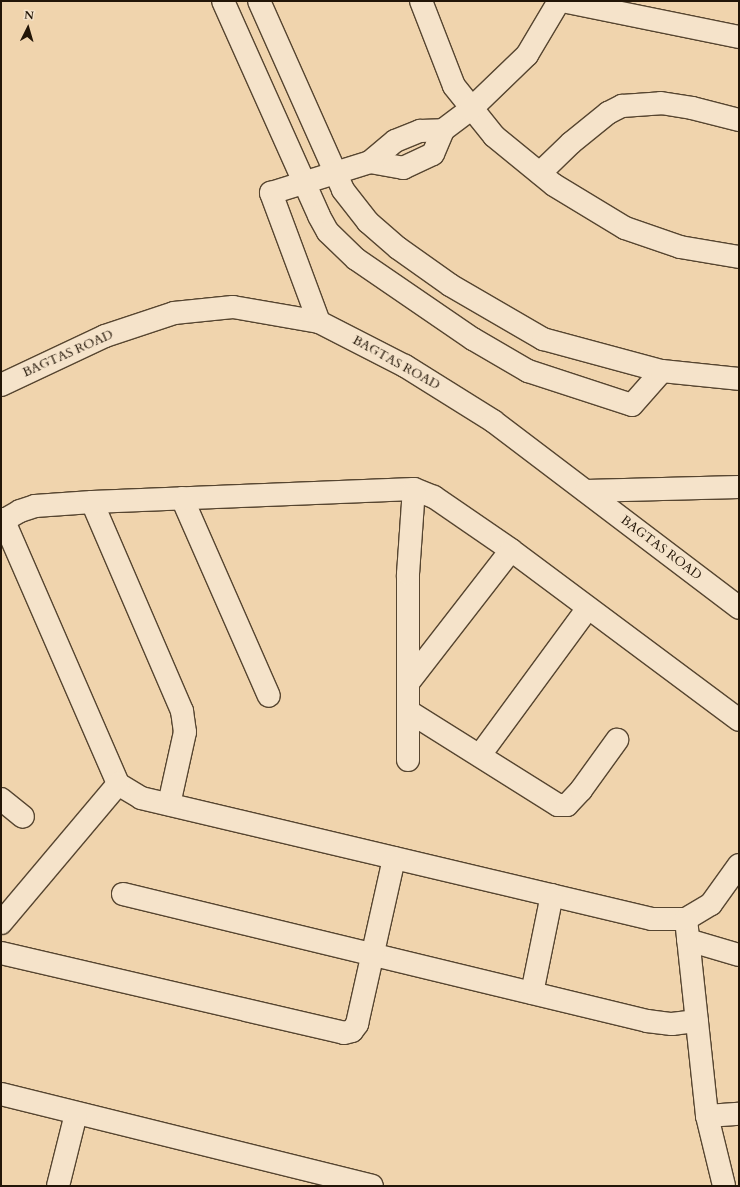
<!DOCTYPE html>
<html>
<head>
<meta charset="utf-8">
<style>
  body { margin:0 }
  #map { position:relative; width:740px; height:1187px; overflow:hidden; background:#f0d4ad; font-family:Cardo,serif }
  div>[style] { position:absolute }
  .roads { filter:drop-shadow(1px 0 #564530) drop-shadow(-1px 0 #564530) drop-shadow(0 1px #564530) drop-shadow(0 -1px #564530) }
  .minor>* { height:22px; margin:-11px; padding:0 11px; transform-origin:11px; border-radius:11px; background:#f5e3ca }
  span { translate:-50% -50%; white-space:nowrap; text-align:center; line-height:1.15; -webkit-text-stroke:3px #f5e3ca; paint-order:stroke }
  .street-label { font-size:13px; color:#221507 }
  .frame { position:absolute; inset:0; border:2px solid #221507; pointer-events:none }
  .north { position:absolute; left:8px; top:8px; width:40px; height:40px; -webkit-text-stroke:3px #f5e3ca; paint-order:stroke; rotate:5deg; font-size:11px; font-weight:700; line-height:16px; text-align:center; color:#221507 }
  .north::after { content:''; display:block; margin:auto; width:14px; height:18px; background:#221507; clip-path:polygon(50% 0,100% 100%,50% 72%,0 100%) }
</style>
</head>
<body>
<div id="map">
  <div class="roads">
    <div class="minor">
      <i style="left:223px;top:1px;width:235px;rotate:65.9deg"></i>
      <i style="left:319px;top:216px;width:18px;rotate:61deg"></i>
      <i style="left:328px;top:232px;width:39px;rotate:44deg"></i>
      <i style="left:356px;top:259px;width:142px;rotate:34.4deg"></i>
      <i style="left:473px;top:339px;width:64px;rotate:30.2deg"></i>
      <i style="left:528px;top:371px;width:109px;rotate:18.1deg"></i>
      <i style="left:632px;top:405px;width:45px;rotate:-48.6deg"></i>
      <i style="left:259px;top:1px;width:207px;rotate:66deg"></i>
      <i style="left:343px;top:190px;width:41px;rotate:52deg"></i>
      <i style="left:368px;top:222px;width:40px;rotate:41deg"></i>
      <i style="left:398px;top:248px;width:64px;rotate:35.4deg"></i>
      <i style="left:450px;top:285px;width:108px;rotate:30.1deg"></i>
      <i style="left:543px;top:339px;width:123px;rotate:15.1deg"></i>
      <i style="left:662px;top:371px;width:77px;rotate:5.9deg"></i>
      <i style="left:421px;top:1px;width:91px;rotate:68.8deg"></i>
      <i style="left:454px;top:86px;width:64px;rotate:51.3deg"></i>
      <i style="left:494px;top:136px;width:77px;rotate:39.2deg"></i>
      <i style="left:554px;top:185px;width:83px;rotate:31.2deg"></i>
      <i style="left:625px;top:228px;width:58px;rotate:19.1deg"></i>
      <i style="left:680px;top:247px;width:60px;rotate:9.6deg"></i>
      <i style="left:562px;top:1px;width:181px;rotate:11.5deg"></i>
      <i style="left:370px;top:162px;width:34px;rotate:10deg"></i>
      <i style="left:403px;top:168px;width:33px;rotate:-25deg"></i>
      <i style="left:433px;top:154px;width:26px;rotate:-67deg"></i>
      <i style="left:443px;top:130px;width:35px;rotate:-37deg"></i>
      <i style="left:471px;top:109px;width:78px;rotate:-44deg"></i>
      <i style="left:527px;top:55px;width:63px;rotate:-59.3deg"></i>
      <i style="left:540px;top:173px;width:43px;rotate:-44.1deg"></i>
      <i style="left:571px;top:143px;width:48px;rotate:-39deg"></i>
      <i style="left:608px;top:113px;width:16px;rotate:-27deg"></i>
      <i style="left:622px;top:106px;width:39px;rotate:-4deg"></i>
      <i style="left:661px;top:103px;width:31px;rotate:9deg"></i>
      <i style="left:692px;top:108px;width:49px;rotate:14.3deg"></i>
      <i style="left:319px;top:322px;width:138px;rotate:-110.4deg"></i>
      <i style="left:271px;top:193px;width:104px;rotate:-17.4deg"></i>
      <i style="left:370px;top:162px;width:33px;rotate:-40deg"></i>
      <i style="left:395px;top:141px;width:27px;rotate:-22deg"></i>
      <i style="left:420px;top:131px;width:23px;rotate:-2deg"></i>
      <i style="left:1px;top:385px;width:115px;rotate:-25.2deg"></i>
      <i style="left:105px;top:336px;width:73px;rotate:-18.4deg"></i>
      <i style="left:174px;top:313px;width:59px;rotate:-5.8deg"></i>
      <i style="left:233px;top:307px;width:87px;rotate:9.9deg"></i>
      <i style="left:319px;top:322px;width:97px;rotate:27.1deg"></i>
      <i style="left:405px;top:366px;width:104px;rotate:32deg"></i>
      <i style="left:493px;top:421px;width:309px;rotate:37.2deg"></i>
      <i style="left:586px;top:491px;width:153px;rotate:-1.5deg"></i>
      <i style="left:182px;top:498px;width:216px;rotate:66.3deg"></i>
      <i style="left:92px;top:502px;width:228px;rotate:66.7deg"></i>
      <i style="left:182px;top:711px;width:21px;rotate:82deg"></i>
      <i style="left:185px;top:732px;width:74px;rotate:102.5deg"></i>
      <i style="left:3px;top:519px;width:289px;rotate:66.5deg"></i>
      <i style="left:118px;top:784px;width:27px;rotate:31deg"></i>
      <i style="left:141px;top:798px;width:525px;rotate:13.32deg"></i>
      <i style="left:652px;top:919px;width:34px"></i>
      <i style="left:686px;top:919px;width:29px;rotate:-31deg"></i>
      <i style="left:711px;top:904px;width:48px;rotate:-54.3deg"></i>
      <i style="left:1px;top:522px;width:22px;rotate:-30deg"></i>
      <i style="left:20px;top:511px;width:16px;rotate:-18deg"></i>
      <i style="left:35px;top:506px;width:57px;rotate:-4deg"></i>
      <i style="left:92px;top:502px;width:322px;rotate:-2.3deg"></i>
      <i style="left:414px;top:489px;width:22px;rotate:22deg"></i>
      <i style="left:434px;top:497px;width:93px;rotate:34.5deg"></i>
      <i style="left:511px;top:550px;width:284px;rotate:36.7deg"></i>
      <i style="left:408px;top:683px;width:168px;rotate:-52.2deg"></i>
      <i style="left:408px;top:711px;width:177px;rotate:32.1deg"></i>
      <i style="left:558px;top:805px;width:9px"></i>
      <i style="left:567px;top:805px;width:21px;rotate:-47deg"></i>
      <i style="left:581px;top:790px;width:62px;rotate:-54.2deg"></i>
      <i style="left:480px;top:755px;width:182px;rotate:-53.7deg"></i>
      <i style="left:408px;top:760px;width:186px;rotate:-90deg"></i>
      <i style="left:408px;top:574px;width:85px;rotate:-86deg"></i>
      <i style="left:1px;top:799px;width:28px;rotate:39deg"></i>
      <i style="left:123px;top:894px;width:539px;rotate:13.62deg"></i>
      <i style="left:647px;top:1021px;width:25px;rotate:7deg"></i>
      <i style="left:672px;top:1024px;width:25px;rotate:-7deg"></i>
      <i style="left:686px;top:919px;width:198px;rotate:83.9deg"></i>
      <i style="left:707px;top:1116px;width:72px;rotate:76.3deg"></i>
      <i style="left:1px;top:923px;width:182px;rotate:-49.9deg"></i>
      <i style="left:688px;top:940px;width:53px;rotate:16.4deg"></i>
      <i style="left:1px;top:953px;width:352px;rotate:13.1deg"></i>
      <i style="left:344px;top:1033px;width:8px;rotate:-14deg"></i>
      <i style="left:352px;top:1031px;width:9px;rotate:-54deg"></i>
      <i style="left:357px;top:1024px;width:170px;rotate:-77.4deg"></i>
      <i style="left:532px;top:993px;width:100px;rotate:-78.5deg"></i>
      <i style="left:1px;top:1094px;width:382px;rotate:13.9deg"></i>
      <i style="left:707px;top:1116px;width:32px;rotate:-4deg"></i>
      <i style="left:58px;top:1186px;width:74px;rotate:-76deg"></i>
    </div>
  </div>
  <div class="street-label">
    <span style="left:68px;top:354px;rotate:-24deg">BAGTAS ROAD</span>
    <span style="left:396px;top:363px;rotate:29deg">BAGTAS ROAD</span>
    <span style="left:661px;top:548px;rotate:37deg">BAGTAS ROAD</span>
  </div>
  <div class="frame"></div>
  <div class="north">N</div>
</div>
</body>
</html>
